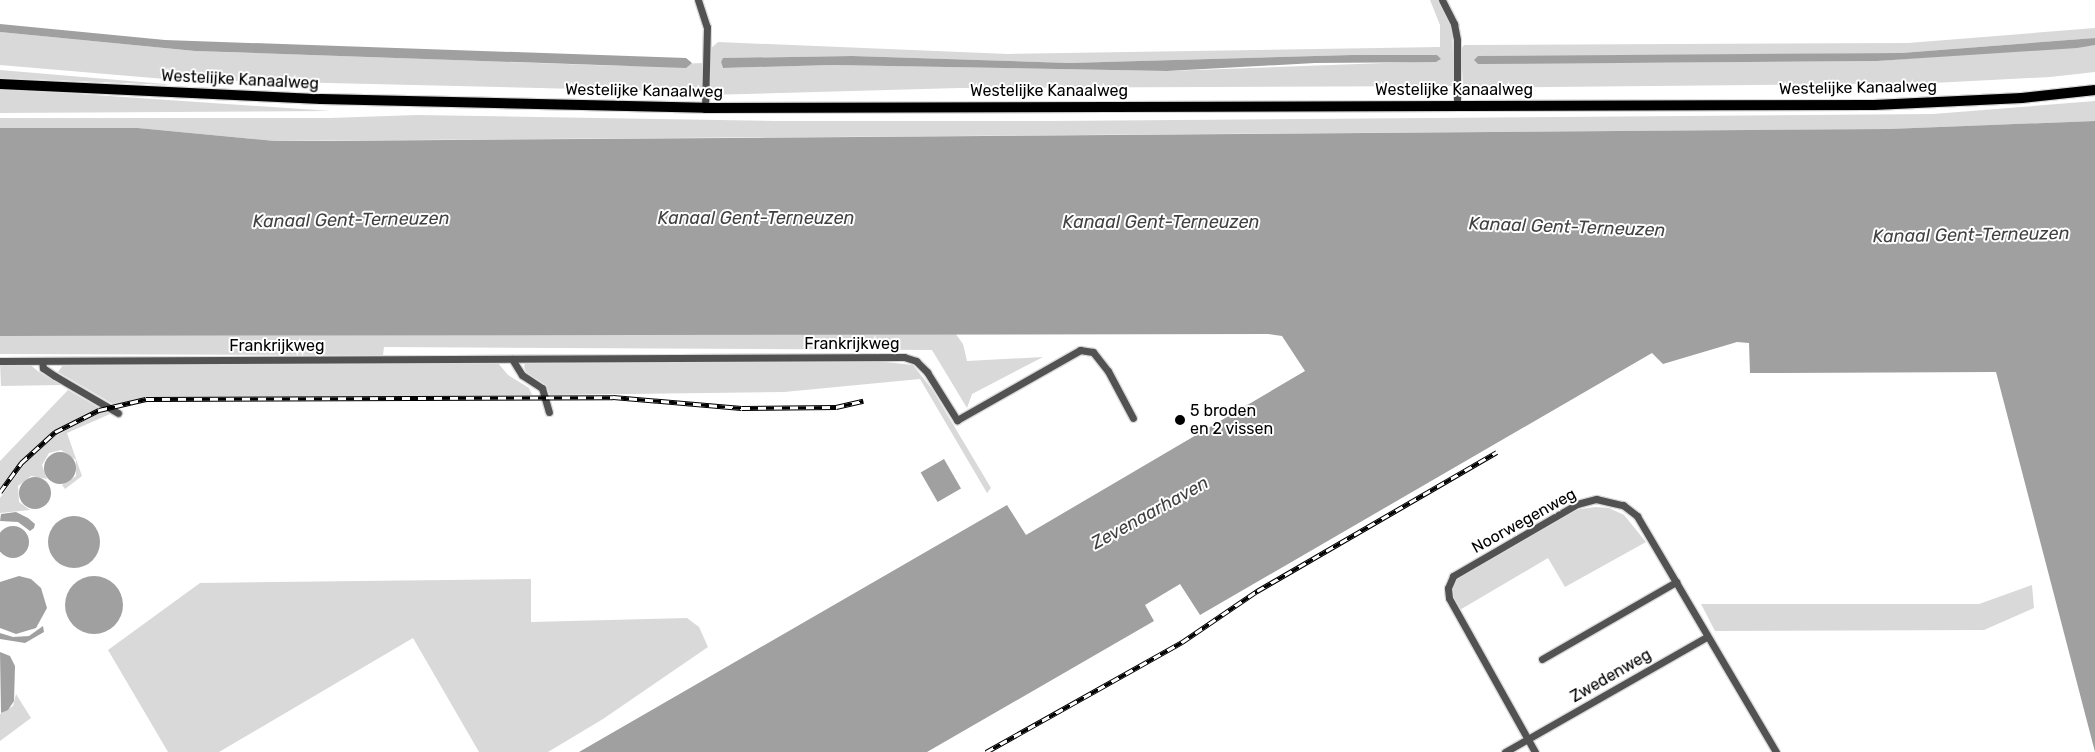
<!DOCTYPE html>
<html>
<head>
<meta charset="utf-8">
<style>
  body { margin:0 }
  #map { position:relative; width:2095px; height:752px; overflow:hidden; background:#fff; font-family:Rubik,sans-serif }
  div>[style] { position:absolute }
  .green>* { inset:0; background:#d9d9d9 }
  .water>* { inset:0; background:#a0a0a0; transform-origin:0 0 }
  .round { border-radius:50% }
  .roads { filter:drop-shadow(1px 0 #dbdbdb) drop-shadow(-1px 0 #dbdbdb) drop-shadow(0 1px #dbdbdb) drop-shadow(0 -1px #dbdbdb) }
  .street>* { height:7px; margin:-3.5px; padding:0 3.5px; transform-origin:3.5px; border-radius:3.5px; background:#525252 }
  .primary>* { height:10px; margin:-5px; padding:0 5px; transform-origin:5px; border-radius:5px; background:#000 }
  .rail>* { height:4.5px; margin-top:-2.25px; transform-origin:0; background:repeating-linear-gradient(90deg,#fff 0 8px,#000 0 16px); box-sizing:border-box; border-block:1px solid #000 }
  .dots>* { width:14px; height:14px; translate:-50% -50%; box-sizing:border-box; border:2px solid #fff; border-radius:50% }
  span { translate:-50% -50%; white-space:nowrap; text-align:center; line-height:1.15; -webkit-text-stroke:4px #fff; paint-order:stroke }
  .street-label { font-size:16px; color:#000 }
  .poi-label { font-size:16px; color:#000 }
  .left { translate:0 -50%; text-align:left }
  .water-label { font-size:18px; color:#414141; font-style:italic }
</style>
</head>
<body>
<div id="map">
  <div class="green">
    <i style="clip-path:polygon(evenodd,1430px 0,1439px 0,1452px 24px,1454px 86px,959px 88px,708px 95px,709px 50px,718px 42px,1008px 54px,1440px 47px,1440px 25px,1430px 0,1352px 55px,1437px 55px,1439px 61px,1167px 71px,832px 65px,723px 68px,721px 62px,724px 58px,852px 56px,1069px 63px,1352px 55px)"></i>
    <i style="clip-path:polygon(2095px 28px,2095px 38px,1901px 53px,1476px 57px,1613px 63px,1877px 61px,2095px 45px,2095px 72px,2050px 77px,1933px 83px,1463px 88px,1461px 49px,1464px 45px,1908px 43px)"></i>
    <i style="clip-path:polygon(0 32px,195px 51px,622px 66px,703px 63px,703px 79px,702px 92px,165px 79px,0 65px)"></i>
    <i style="clip-path:polygon(0 70px,165px 84px,170px 85px,0 78px)"></i>
    <i style="clip-path:polygon(0 89px,7px 89px,331px 111px,0 113px)"></i>
    <i style="clip-path:polygon(2095px 101px,2095px 121px,1889px 129px,275px 141px,138px 128px,0 128px,0 118px,329px 118px,417px 115px,776px 121px,1050px 121px,1933px 114px)"></i>
    <i style="clip-path:polygon(955px 333px,963px 344px,967px 361px,1043px 357px,972px 394px,967px 408px,932px 350px,384px 347px,383px 355px,0 354px,0 336px)"></i>
    <i style="clip-path:polygon(527px 361px,885px 362px,913px 365px,932px 389px,991px 488px,987px 493px,920px 379px,784px 392px,550px 395px,546px 385px,526px 372px,524px 366px)"></i>
    <i style="clip-path:polygon(27px 362px,39px 372px,61px 385px,1px 386px,0 363px)"></i>
    <i style="clip-path:polygon(498px 363px,508px 375px,529px 388px,532px 395px,276px 398px,149px 402px,118px 407px,58px 372px,63px 365px)"></i>
    <i style="clip-path:polygon(68px 390px,110px 414px,67px 433px,82px 476px,65px 489px,62px 485px,76px 476px,76px 460px,61px 450px,49px 453px,42px 465px,47px 479px,31px 476px,18px 486px,19px 502px,30px 510px,0 513px,0 498px,28px 459px,53px 437px,103px 411px,69px 423px,51px 435px,17px 467px,0 492px,0 461px)"></i>
    <i style="clip-path:polygon(1596px 507px,1609px 508px,1624px 515px,1646px 542px,1565px 587px,1548px 558px,1458px 611px,1450px 595px,1453px 581px,1464px 573px,1557px 520px,1580px 509px)"></i>
    <i style="clip-path:polygon(531px 579px,531px 622px,687px 618px,699px 627px,708px 647px,603px 719px,548px 752px,479px 752px,413px 638px,219px 752px,168px 752px,108px 650px,200px 583px)"></i>
    <i style="clip-path:polygon(2032px 585px,2034px 608px,1984px 630px,1715px 631px,1701px 604px,1979px 604px)"></i>
    <i style="clip-path:polygon(16px 694px,31px 718px,0 741px,0 714px,13px 706px)"></i>
  </div>
  <div class="water">
    <i style="clip-path:polygon(0 24px,165px 40px,686px 58px,692px 63px,686px 68px,195px 51px,0 32px)"></i>
    <i style="clip-path:polygon(2095px 38px,2095px 45px,2077px 48px,1877px 61px,1478px 64px,1474px 60px,1478px 56px,1901px 53px)"></i>
    <i style="clip-path:polygon(1352px 55px,1437px 55px,1441px 59px,1436px 62px,1315px 63px,1167px 71px,832px 65px,723px 68px,721px 62px,723px 58px,852px 56px,1069px 63px)"></i>
    <i style="clip-path:polygon(2095px 121px,2095px 752px,1996px 372px,1750px 373px,1749px 343px,1737px 342px,1663px 364px,1652px 353px,1200px 615px,1180px 584px,1145px 605px,1154px 621px,927px 752px,579px 752px,1007px 505px,1026px 535px,1305px 371px,1282px 336px,1268px 334px,0 336px,0 128px,138px 128px,275px 141px,325px 141px,1889px 129px)"></i>
    <i class="round" style="left:44px;top:452px;width:32px;height:32px"></i>
    <i style="left:944px;top:459px;width:34px;height:27px;rotate:60deg"></i>
    <i class="round" style="left:19px;top:477px;width:32px;height:32px"></i>
    <i style="clip-path:polygon(16px 512px,28px 518px,35px 524px,34px 528px,30px 531px,18px 522px,0 521px,1px 514px)"></i>
    <i class="round" style="left:48px;top:516px;width:52px;height:52px"></i>
    <i class="round" style="left:-3px;top:526px;width:32px;height:32px"></i>
    <i class="round" style="left:65px;top:576px;width:58px;height:58px"></i>
    <i style="clip-path:polygon(19px 576px,31px 579px,41px 588px,47px 608px,36px 628px,16px 634px,0 628px,0 582px)"></i>
    <i style="clip-path:polygon(43px 626px,44px 632px,25px 643px,0 639px,0 633px,13px 637px,29px 636px)"></i>
    <i style="clip-path:polygon(0 652px,10px 656px,15px 666px,14px 701px,8px 710px,1px 713px)"></i>
  </div>
  <div class="roads">
    <div class="street">
      <i style="left:698px;top:0;width:28px;rotate:72deg"></i>
      <i style="left:707px;top:27px;width:81px;rotate:91.4deg"></i>
      <i style="left:1442px;top:0;width:27px;rotate:63deg"></i>
      <i style="left:1454px;top:24px;width:16px;rotate:79deg"></i>
      <i style="left:1457px;top:40px;width:65px;rotate:90deg"></i>
      <i style="left:512px;top:359px;width:19px;rotate:58deg"></i>
      <i style="left:522px;top:375px;width:24px;rotate:33deg"></i>
      <i style="left:542px;top:388px;width:25px;rotate:74deg"></i>
      <i style="left:0;top:361px;width:904px;rotate:-0.25deg"></i>
      <i style="left:904px;top:357px;width:13px;rotate:18deg"></i>
      <i style="left:916px;top:361px;width:16px;rotate:45deg"></i>
      <i style="left:927px;top:372px;width:57px;rotate:58deg"></i>
      <i style="left:957px;top:420px;width:142px;rotate:-29.6deg"></i>
      <i style="left:1080px;top:350px;width:13px;rotate:9deg"></i>
      <i style="left:1093px;top:352px;width:24px;rotate:52deg"></i>
      <i style="left:1108px;top:371px;width:53px;rotate:62deg"></i>
      <i style="left:42px;top:361px;width:7px;rotate:82deg"></i>
      <i style="left:43px;top:368px;width:14px;rotate:34deg"></i>
      <i style="left:55px;top:376px;width:73px;rotate:30.4deg"></i>
      <i style="left:1542px;top:659px;width:155px;rotate:-29.9deg"></i>
      <i style="left:1505px;top:752px;width:232px;rotate:-29.7deg"></i>
      <i style="left:1535px;top:752px;width:176px;rotate:-119.2deg"></i>
      <i style="left:1449px;top:598px;width:10px;rotate:-96deg"></i>
      <i style="left:1448px;top:588px;width:13px;rotate:-67deg"></i>
      <i style="left:1453px;top:576px;width:143px;rotate:-30.1deg"></i>
      <i style="left:1577px;top:504px;width:20px;rotate:-15deg"></i>
      <i style="left:1596px;top:499px;width:28px;rotate:13deg"></i>
      <i style="left:1623px;top:505px;width:18px;rotate:38deg"></i>
      <i style="left:1637px;top:516px;width:274px;rotate:59.5deg"></i>
    </div>
    <div class="primary">
      <i style="left:0;top:84px;width:321px;rotate:2.7deg"></i>
      <i style="left:321px;top:99px;width:384px;rotate:1.3deg"></i>
      <i style="left:705px;top:108px;width:1169px;rotate:-0.15deg"></i>
      <i style="left:1874px;top:105px;width:148px;rotate:-2.7deg"></i>
      <i style="left:2022px;top:98px;width:73px;rotate:-6.3deg"></i>
    </div>
  </div>
  <div class="rail">
    <i style="left:0;top:492px;width:36px;rotate:-54deg"></i>
    <i style="left:21px;top:463px;width:46px;rotate:-42.4deg"></i>
    <i style="left:55px;top:432px;width:49px;rotate:-26.6deg"></i>
    <i style="left:99px;top:410px;width:48px;rotate:-13.2deg"></i>
    <i style="left:146px;top:399px;width:467px;rotate:-0.2deg"></i>
    <i style="left:613px;top:397px;width:129px;rotate:4.9deg"></i>
    <i style="left:742px;top:408px;width:94px;rotate:-0.6deg"></i>
    <i style="left:836px;top:407px;width:28px;rotate:-13deg"></i>
    <i style="left:986px;top:752px;width:225px;rotate:-29.3deg"></i>
    <i style="left:1182px;top:642px;width:91px;rotate:-34.2deg"></i>
    <i style="left:1257px;top:591px;width:277px;rotate:-30.1deg"></i>
  </div>
  <div class="dots">
    <i style="left:1180px;top:420px;background:#000"></i>
  </div>
  <div class="street-label">
    <span style="left:240px;top:80px;rotate:3deg">Westelijke Kanaalweg</span>
    <span style="left:1858px;top:88px;rotate:-1deg">Westelijke Kanaalweg</span>
    <span style="left:1454px;top:90px">Westelijke Kanaalweg</span>
    <span style="left:644px;top:91px;rotate:1deg">Westelijke Kanaalweg</span>
    <span style="left:1049px;top:91px">Westelijke Kanaalweg</span>
    <span style="left:852px;top:344px">Frankrijkweg</span>
    <span style="left:277px;top:346px">Frankrijkweg</span>
    <span style="left:1524px;top:521px;rotate:-29deg">Noorwegenweg</span>
    <span style="left:1611px;top:676px;rotate:-30deg">Zwedenweg</span>
  </div>
  <div class="poi-label">
    <span class="left" style="left:1190px;top:420px">5 broden<br>en 2 vissen</span>
  </div>
  <div class="water-label">
    <span style="left:756px;top:218px">Kanaal Gent-Terneuzen</span>
    <span style="left:351px;top:220px;rotate:-1deg">Kanaal Gent-Terneuzen</span>
    <span style="left:1161px;top:222px">Kanaal Gent-Terneuzen</span>
    <span style="left:1567px;top:227px;rotate:2deg">Kanaal Gent-Terneuzen</span>
    <span style="left:1971px;top:235px;rotate:-1deg">Kanaal Gent-Terneuzen</span>
    <span style="left:1150px;top:513px;rotate:-29deg">Zevenaarhaven</span>
  </div>
</div>
</body>
</html>
